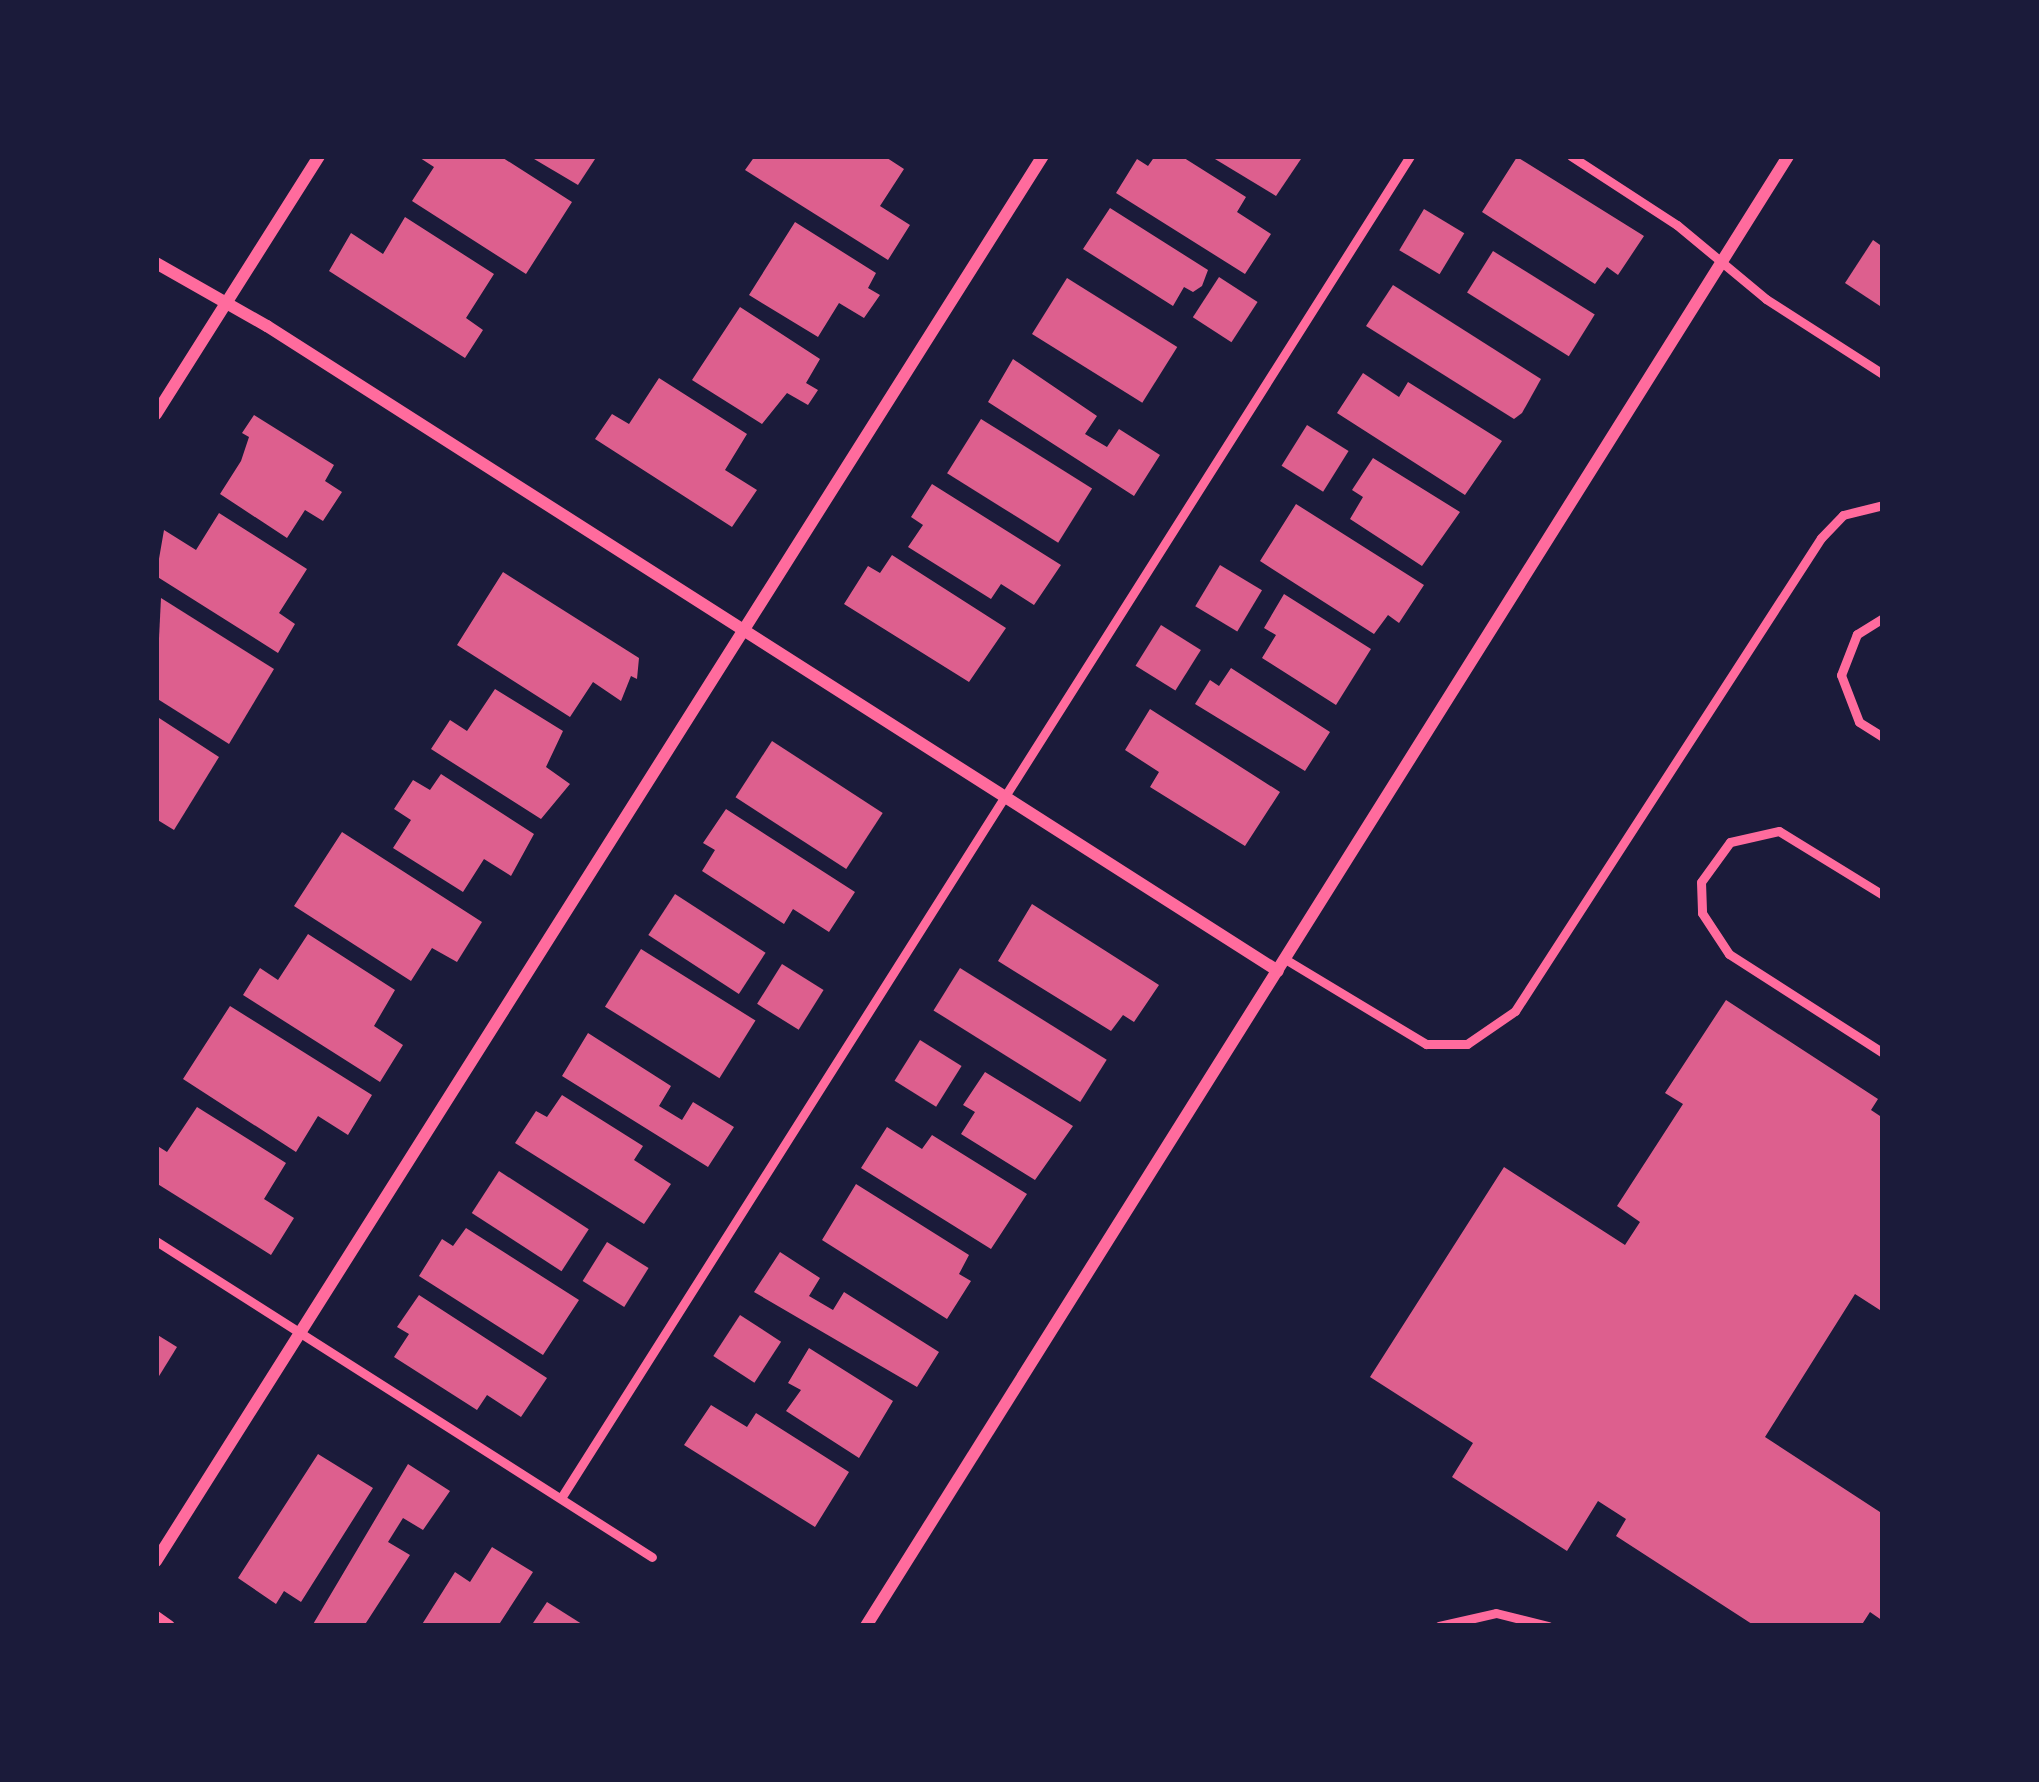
<!DOCTYPE html>
<html>
<head>
<meta charset="utf-8">
<style>
  body { margin:0 }
  #map { position:relative; width:2039px; height:1782px; overflow:hidden; background:#1b1b3a; font-family:Arial,sans-serif }
  div>[style] { position:absolute }
  .building>* { inset:0; background:#dd5f8e; transform-origin:0 0 }
  .service>* { height:9px; margin:-4.5px; padding:0 4.5px; transform-origin:4.5px; border-radius:4.5px; background:#ff6b9d }
  .minor>* { height:12px; margin:-6px; padding:0 6px; transform-origin:6px; border-radius:6px; background:#ff6b9d }
  span { translate:-50% -50%; white-space:nowrap; text-align:center; line-height:1.15; -webkit-text-stroke:12px #1b1b3a; paint-order:stroke }
  .frame { position:absolute; inset:0; border:159px solid #1b1b3a; pointer-events:none }
</style>
</head>
<body>
<div id="map">
  <div class="building">
    <i style="clip-path:polygon(417px 156px,500px 156px,572px 202px,526px 274px,412px 201px,434px 167px)"></i>
    <i style="clip-path:polygon(529px 156px,597px 156px,578px 185px)"></i>
    <i style="clip-path:polygon(755px 156px,884px 156px,904px 169px,880px 206px,910px 225px,888px 260px,745px 170px)"></i>
    <i style="clip-path:polygon(1155px 156px,1181px 156px,1246px 197px,1237px 212px,1271px 234px,1245px 274px,1116px 193px,1137px 159px,1148px 166px)"></i>
    <i style="clip-path:polygon(1210px 156px,1303px 156px,1276px 196px)"></i>
    <i style="clip-path:polygon(1517px 157px,1644px 236px,1618px 275px,1607px 267px,1595px 284px,1482px 212px)"></i>
    <i style="clip-path:polygon(1110px 208px,1208px 270px,1202px 286px,1193px 292px,1184px 287px,1173px 306px,1083px 249px)"></i>
    <i style="left:1424px;top:209px;width:47px;height:48px;rotate:31deg"></i>
    <i style="clip-path:polygon(405px 217px,494px 274px,466px 318px,483px 330px,465px 358px,329px 271px,351px 233px,383px 254px)"></i>
    <i style="clip-path:polygon(795px 222px,876px 273px,868px 288px,880px 295px,864px 318px,839px 303px,818px 337px,749px 295px)"></i>
    <i style="clip-path:polygon(1873px 240px,1883px 247px,1883px 308px,1845px 283px)"></i>
    <i style="left:1493px;top:251px;width:120px;height:49px;rotate:32deg"></i>
    <i style="left:1219px;top:277px;width:46px;height:48px;rotate:33deg"></i>
    <i style="left:1067px;top:278px;width:130px;height:66px;rotate:32deg"></i>
    <i style="clip-path:polygon(1393px 285px,1541px 379px,1522px 413px,1514px 419px,1366px 326px)"></i>
    <i style="clip-path:polygon(740px 307px,820px 359px,806px 383px,818px 390px,808px 405px,787px 393px,762px 424px,692px 380px)"></i>
    <i style="clip-path:polygon(1013px 359px,1097px 416px,1085px 434px,1107px 447px,1119px 429px,1160px 455px,1134px 496px,988px 402px)"></i>
    <i style="clip-path:polygon(1363px 373px,1399px 397px,1408px 382px,1502px 441px,1465px 495px,1337px 413px)"></i>
    <i style="clip-path:polygon(659px 378px,747px 434px,725px 470px,757px 490px,732px 527px,595px 439px,612px 414px,629px 424px)"></i>
    <i style="clip-path:polygon(254px 415px,334px 465px,325px 481px,342px 492px,323px 521px,305px 510px,287px 538px,220px 494px,241px 461px,249px 437px,242px 433px)"></i>
    <i style="left:981px;top:419px;width:131px;height:64px;rotate:32deg"></i>
    <i style="left:1307px;top:425px;width:49px;height:48px;rotate:32deg"></i>
    <i style="clip-path:polygon(1373px 458px,1460px 512px,1422px 566px,1350px 519px,1363px 497px,1352px 490px)"></i>
    <i style="clip-path:polygon(932px 484px,1061px 565px,1034px 605px,1001px 584px,991px 599px,908px 547px,923px 525px,911px 517px)"></i>
    <i style="clip-path:polygon(1296px 504px,1424px 585px,1399px 623px,1388px 615px,1374px 634px,1260px 561px)"></i>
    <i style="clip-path:polygon(219px 513px,307px 569px,279px 613px,295px 624px,278px 653px,156px 576px,164px 530px,196px 550px)"></i>
    <i style="clip-path:polygon(892px 555px,1006px 628px,969px 682px,844px 604px,868px 566px,880px 573px)"></i>
    <i style="left:1220px;top:565px;width:49px;height:48px;rotate:31deg"></i>
    <i style="clip-path:polygon(503px 572px,639px 658px,637px 679px,631px 676px,621px 701px,593px 682px,570px 717px,457px 645px)"></i>
    <i style="clip-path:polygon(1284px 594px,1371px 649px,1336px 705px,1262px 658px,1276px 635px,1264px 628px)"></i>
    <i style="clip-path:polygon(161px 598px,274px 669px,229px 744px,156px 698px)"></i>
    <i style="left:1161px;top:625px;width:47px;height:48px;rotate:32deg"></i>
    <i style="clip-path:polygon(1231px 668px,1330px 732px,1305px 771px,1195px 704px,1210px 680px,1219px 686px)"></i>
    <i style="clip-path:polygon(495px 689px,563px 731px,546px 767px,570px 784px,541px 819px,431px 749px,450px 720px,467px 731px)"></i>
    <i style="clip-path:polygon(1150px 709px,1280px 792px,1245px 846px,1150px 787px,1159px 772px,1125px 750px)"></i>
    <i style="clip-path:polygon(156px 716px,219px 757px,174px 830px,156px 819px)"></i>
    <i style="left:772px;top:741px;width:132px;height:67px;rotate:33deg"></i>
    <i style="clip-path:polygon(441px 774px,534px 834px,511px 876px,484px 859px,463px 892px,393px 848px,411px 820px,394px 809px,413px 780px,430px 790px)"></i>
    <i style="clip-path:polygon(726px 809px,855px 892px,829px 932px,793px 909px,784px 924px,702px 871px,715px 850px,703px 843px)"></i>
    <i style="clip-path:polygon(342px 832px,482px 922px,457px 962px,432px 948px,411px 981px,294px 906px)"></i>
    <i style="left:675px;top:894px;width:108px;height:49px;rotate:33deg"></i>
    <i style="clip-path:polygon(1032px 904px,1159px 985px,1134px 1022px,1123px 1015px,1111px 1031px,998px 961px)"></i>
    <i style="clip-path:polygon(308px 934px,395px 990px,374px 1026px,403px 1045px,380px 1082px,243px 995px,260px 968px,278px 980px)"></i>
    <i style="left:641px;top:949px;width:135px;height:68px;rotate:32deg"></i>
    <i style="left:782px;top:964px;width:49px;height:47px;rotate:32deg"></i>
    <i style="left:960px;top:968px;width:173px;height:50px;rotate:32deg"></i>
    <i style="clip-path:polygon(1726px 1000px,1878px 1099px,1871px 1110px,1883px 1118px,1883px 1312px,1855px 1294px,1765px 1437px,1883px 1514px,1883px 1621px,1870px 1612px,1861px 1626px,1755px 1626px,1616px 1536px,1626px 1519px,1598px 1501px,1567px 1551px,1452px 1477px,1473px 1443px,1370px 1377px,1504px 1167px,1625px 1245px,1640px 1222px,1617px 1206px,1683px 1104px,1665px 1093px)"></i>
    <i style="clip-path:polygon(230px 1006px,372px 1095px,348px 1135px,318px 1116px,296px 1152px,183px 1079px)"></i>
    <i style="clip-path:polygon(588px 1033px,671px 1086px,659px 1106px,682px 1120px,693px 1102px,734px 1127px,708px 1167px,562px 1076px)"></i>
    <i style="left:920px;top:1040px;width:49px;height:48px;rotate:32deg"></i>
    <i style="clip-path:polygon(985px 1072px,1073px 1126px,1035px 1180px,961px 1134px,975px 1112px,963px 1105px)"></i>
    <i style="clip-path:polygon(562px 1095px,643px 1146px,634px 1160px,671px 1184px,644px 1224px,515px 1143px,536px 1111px,547px 1117px)"></i>
    <i style="clip-path:polygon(197px 1107px,286px 1163px,264px 1199px,294px 1218px,271px 1255px,156px 1183px,156px 1145px,167px 1152px)"></i>
    <i style="clip-path:polygon(887px 1127px,922px 1149px,932px 1135px,1027px 1194px,991px 1249px,861px 1168px)"></i>
    <i style="left:499px;top:1171px;width:107px;height:50px;rotate:33deg"></i>
    <i style="clip-path:polygon(856px 1184px,969px 1255px,959px 1274px,971px 1281px,947px 1319px,822px 1240px)"></i>
    <i style="clip-path:polygon(466px 1228px,579px 1300px,543px 1355px,419px 1276px,442px 1239px,453px 1246px)"></i>
    <i style="left:607px;top:1242px;width:49px;height:46px;rotate:32deg"></i>
    <i style="clip-path:polygon(780px 1252px,820px 1278px,809px 1296px,833px 1310px,844px 1292px,939px 1352px,917px 1387px,754px 1292px)"></i>
    <i style="clip-path:polygon(419px 1295px,547px 1378px,521px 1417px,487px 1395px,477px 1410px,394px 1357px,409px 1334px,397px 1327px)"></i>
    <i style="left:740px;top:1315px;width:49px;height:49px;rotate:33deg"></i>
    <i style="clip-path:polygon(156px 1334px,177px 1347px,156px 1381px)"></i>
    <i style="clip-path:polygon(809px 1348px,893px 1401px,859px 1458px,786px 1411px,801px 1390px,788px 1383px)"></i>
    <i style="clip-path:polygon(711px 1405px,747px 1427px,756px 1413px,849px 1472px,815px 1527px,684px 1445px)"></i>
    <i style="clip-path:polygon(318px 1454px,373px 1488px,301px 1602px,284px 1591px,276px 1604px,238px 1578px)"></i>
    <i style="clip-path:polygon(408px 1464px,450px 1491px,423px 1530px,403px 1518px,388px 1542px,410px 1555px,364px 1626px,312px 1626px)"></i>
    <i style="clip-path:polygon(492px 1547px,533px 1572px,498px 1626px,421px 1626px,455px 1572px,470px 1582px)"></i>
    <i style="clip-path:polygon(547px 1602px,585px 1626px,531px 1626px)"></i>
  </div>
  <div class="service">
    <i style="left:1571px;top:156px;width:126px;rotate:33.1deg"></i>
    <i style="left:1677px;top:225px;width:116px;rotate:39.7deg"></i>
    <i style="left:1766px;top:299px;width:139px;rotate:32.7deg"></i>
    <i style="left:1883px;top:618px;width:31px;rotate:148deg"></i>
    <i style="left:1857px;top:634px;width:44px;rotate:111.3deg"></i>
    <i style="left:1841px;top:675px;width:50px;rotate:69deg"></i>
    <i style="left:1859px;top:722px;width:28px;rotate:32deg"></i>
    <i style="left:1883px;top:895px;width:122px;rotate:-148.4deg"></i>
    <i style="left:1779px;top:831px;width:50px;rotate:167.3deg"></i>
    <i style="left:1730px;top:842px;width:49px;rotate:125.9deg"></i>
    <i style="left:1701px;top:882px;width:31px;rotate:88deg"></i>
    <i style="left:1702px;top:913px;width:49px;rotate:56.6deg"></i>
    <i style="left:1729px;top:954px;width:183px;rotate:32.7deg"></i>
    <i style="left:1285px;top:959px;width:165px;rotate:31.1deg"></i>
    <i style="left:1426px;top:1044px;width:41px"></i>
    <i style="left:1467px;top:1044px;width:58px;rotate:-34.5deg"></i>
    <i style="left:1515px;top:1011px;width:563px;rotate:-57.1deg"></i>
    <i style="left:1821px;top:538px;width:32px;rotate:-46deg"></i>
    <i style="left:1843px;top:515px;width:41px;rotate:-14deg"></i>
    <i style="left:156px;top:1241px;width:588px;rotate:32.5deg"></i>
    <i style="left:561px;top:1498px;width:1588px;rotate:-57.68deg"></i>
    <i style="left:1439px;top:1626px;width:58px;rotate:-12.8deg"></i>
    <i style="left:1496px;top:1613px;width:54px;rotate:14deg"></i>
  </div>
  <div class="minor">
    <i style="left:156px;top:263px;width:128px;rotate:29.6deg"></i>
    <i style="left:267px;top:326px;width:1199px;rotate:32.54deg"></i>
    <i style="left:156px;top:414px;width:305px;rotate:-57.7deg"></i>
    <i style="left:156px;top:1561px;width:1662px;rotate:-57.74deg"></i>
    <i style="left:156px;top:1617px;width:16px;rotate:35deg"></i>
    <i style="left:866px;top:1626px;width:1735px;rotate:-57.9deg"></i>
  </div>
  <div class="frame"></div>
</div>
</body>
</html>
